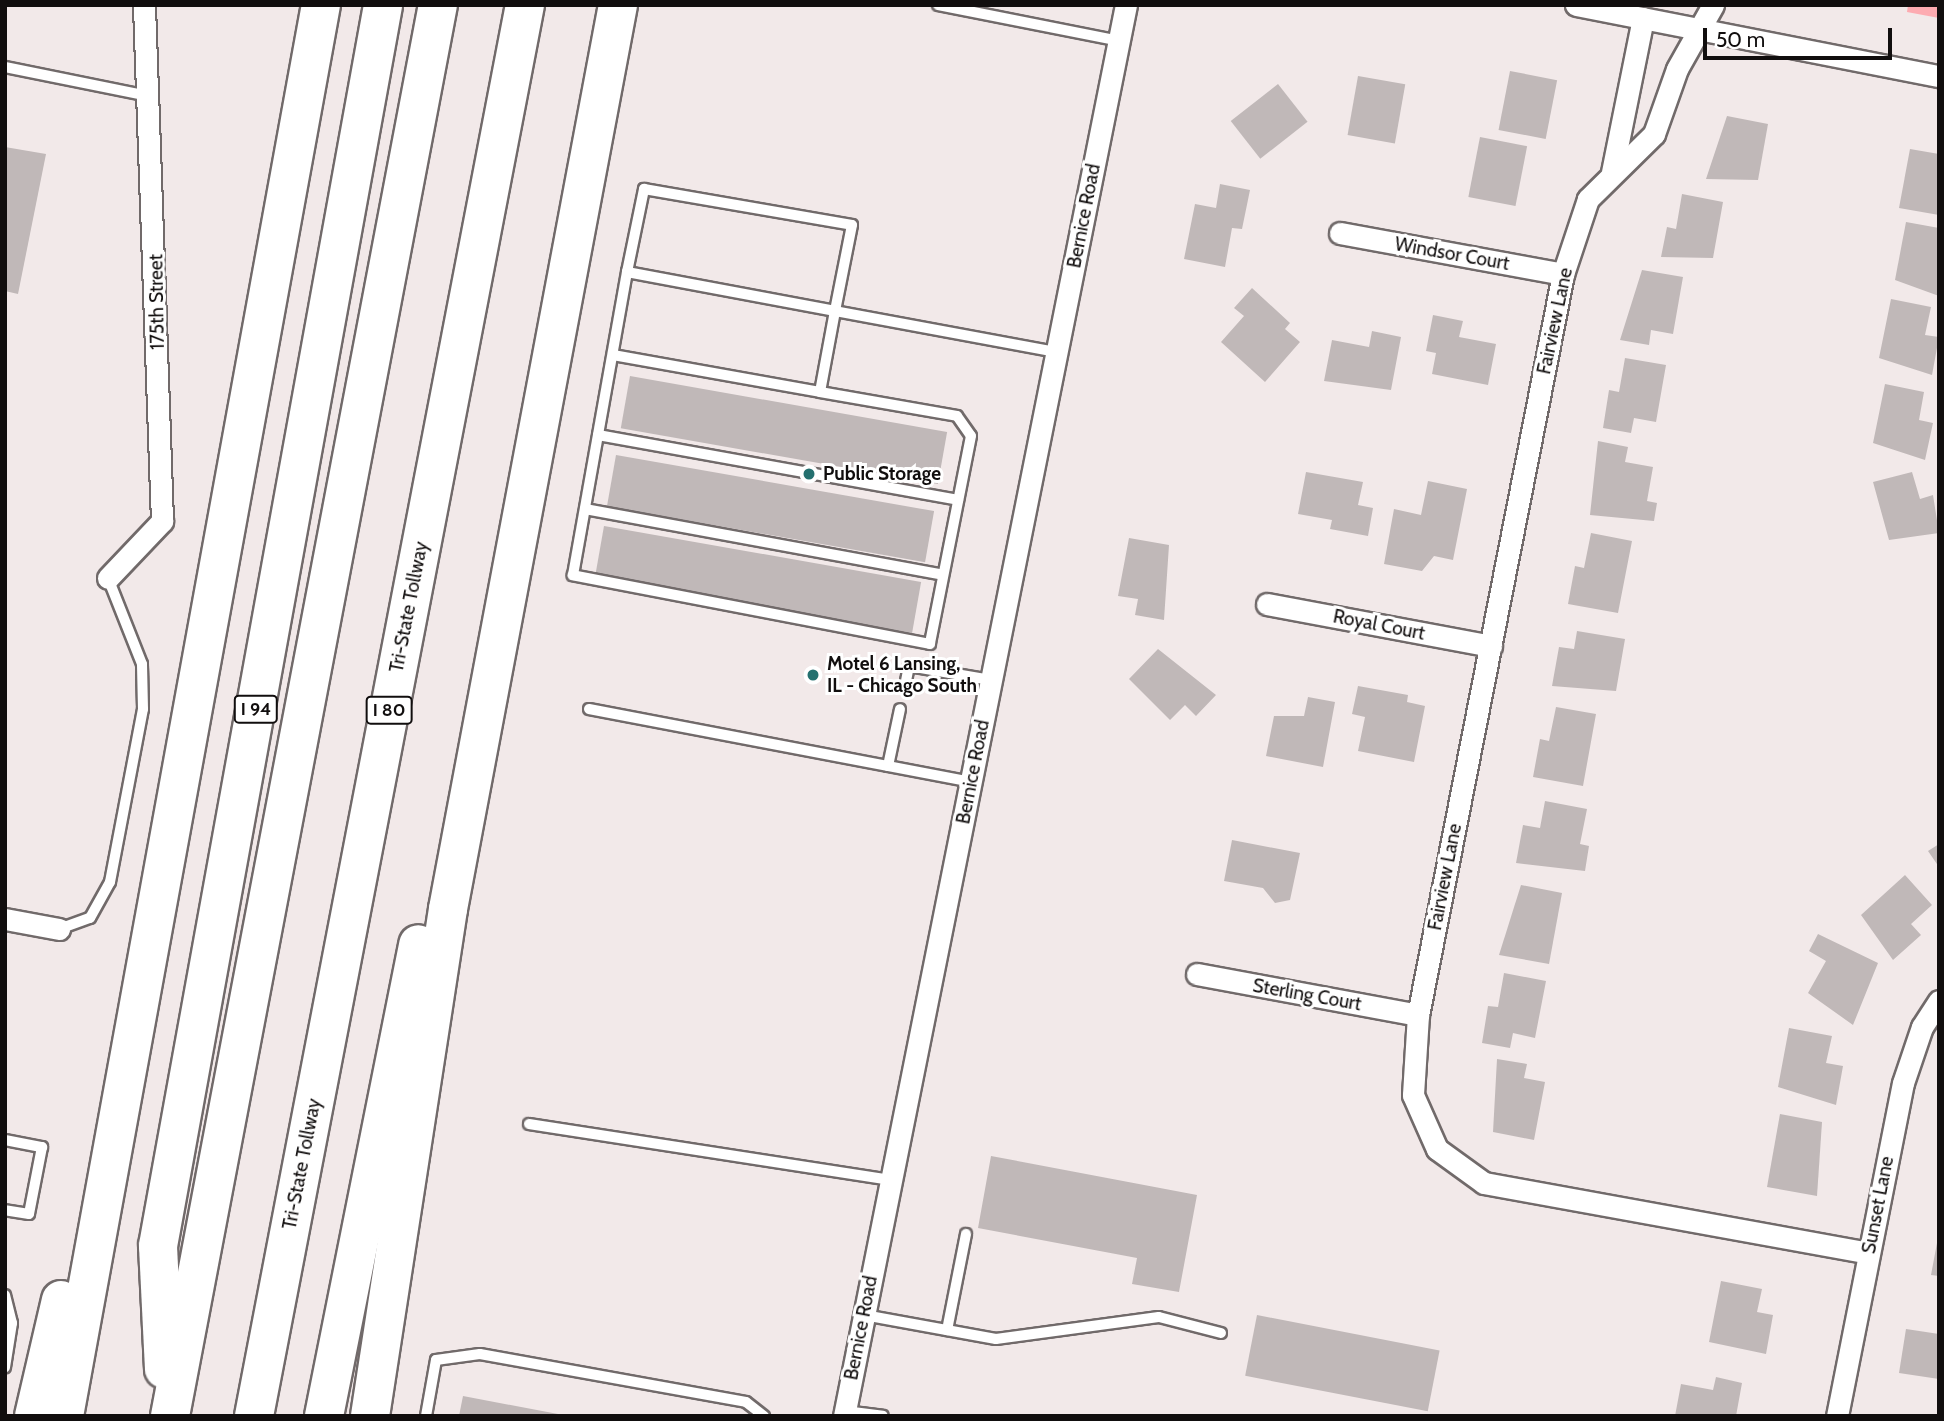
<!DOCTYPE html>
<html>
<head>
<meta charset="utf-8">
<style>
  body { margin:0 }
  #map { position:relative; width:1944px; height:1421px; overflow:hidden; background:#f2e9e9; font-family:Cabin,sans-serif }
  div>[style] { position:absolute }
  .green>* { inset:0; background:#fdabb1 }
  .building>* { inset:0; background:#c0b8b8; transform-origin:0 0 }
  .roads { filter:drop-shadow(2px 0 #716a6a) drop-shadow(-2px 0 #716a6a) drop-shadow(0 2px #716a6a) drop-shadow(0 -2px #716a6a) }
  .lane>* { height:10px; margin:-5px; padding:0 5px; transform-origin:5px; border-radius:5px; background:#fff }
  .street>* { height:21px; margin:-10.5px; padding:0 10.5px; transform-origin:10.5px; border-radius:10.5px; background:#fff }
  .highway>* { height:38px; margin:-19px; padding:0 19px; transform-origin:19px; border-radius:19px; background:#fff }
  .dots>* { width:19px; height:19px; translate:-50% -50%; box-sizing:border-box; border:4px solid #fff; border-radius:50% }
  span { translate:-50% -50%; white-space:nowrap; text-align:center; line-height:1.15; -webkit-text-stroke:6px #fff; paint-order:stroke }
  .shield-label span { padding:2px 5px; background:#fff; border:2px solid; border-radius:5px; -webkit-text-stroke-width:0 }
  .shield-label { font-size:18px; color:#110e0e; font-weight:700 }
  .street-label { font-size:19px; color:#110e0e }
  .poi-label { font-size:19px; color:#110e0e; font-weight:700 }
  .left { translate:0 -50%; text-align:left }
  .frame { position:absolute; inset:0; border:7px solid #110e0e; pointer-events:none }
  .scale { position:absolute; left:1703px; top:28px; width:189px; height:32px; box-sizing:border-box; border:4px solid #110e0e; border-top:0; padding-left:9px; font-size:21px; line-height:24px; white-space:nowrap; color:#110e0e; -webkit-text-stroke:5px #fff; paint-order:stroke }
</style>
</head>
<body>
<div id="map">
  <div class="green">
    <i style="clip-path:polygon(1908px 5px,1939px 5px,1939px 18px,1907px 12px)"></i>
  </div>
  <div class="building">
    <i style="left:1510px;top:71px;width:48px;height:60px;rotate:11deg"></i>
    <i style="left:1358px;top:76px;width:48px;height:60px;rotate:10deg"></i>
    <i style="left:1278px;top:84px;width:48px;height:60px;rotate:52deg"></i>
    <i style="clip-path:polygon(1727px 116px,1768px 124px,1758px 180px,1706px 179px)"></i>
    <i style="left:1480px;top:137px;width:48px;height:61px;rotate:11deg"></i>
    <i style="clip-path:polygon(5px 147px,46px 154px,18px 294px,5px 291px)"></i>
    <i style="clip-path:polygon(1910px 149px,1939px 154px,1939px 215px,1899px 208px)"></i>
    <i style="clip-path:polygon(1220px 184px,1250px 190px,1242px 229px,1232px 228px,1225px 267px,1184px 259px,1195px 204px,1216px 208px)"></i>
    <i style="clip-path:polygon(1682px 194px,1723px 202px,1713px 258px,1661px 257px,1667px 227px,1676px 229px)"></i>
    <i style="clip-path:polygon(1906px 222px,1939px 228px,1939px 296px,1895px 280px)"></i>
    <i style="clip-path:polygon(1642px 270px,1683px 277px,1673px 334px,1651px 330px,1649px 345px,1620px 340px)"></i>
    <i style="clip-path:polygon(1252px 288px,1290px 323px,1285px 329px,1300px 342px,1265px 382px,1221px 342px,1244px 316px,1234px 308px)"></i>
    <i style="clip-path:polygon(1891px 299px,1931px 307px,1925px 335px,1939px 337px,1932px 375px,1879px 358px)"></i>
    <i style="clip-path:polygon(1433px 315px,1463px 321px,1459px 337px,1496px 344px,1488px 385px,1432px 374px,1436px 353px,1426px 351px)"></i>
    <i style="clip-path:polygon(1372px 331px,1401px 337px,1391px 390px,1324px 381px,1332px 340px,1369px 347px)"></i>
    <i style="clip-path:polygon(1625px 358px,1666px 365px,1656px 422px,1634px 418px,1631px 433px,1603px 428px,1609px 390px,1619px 392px)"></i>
    <i style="left:630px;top:376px;width:322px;height:53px;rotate:10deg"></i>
    <i style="clip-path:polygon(1885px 384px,1924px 392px,1919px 420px,1933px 423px,1925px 460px,1873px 443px)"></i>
    <i style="clip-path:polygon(1598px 441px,1628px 447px,1625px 462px,1653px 467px,1647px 501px,1657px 503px,1654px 521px,1590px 515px)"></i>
    <i style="left:616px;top:455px;width:323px;height:52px;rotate:10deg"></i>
    <i style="clip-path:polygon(1306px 472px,1363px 482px,1358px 505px,1373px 508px,1368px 536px,1330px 529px,1332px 520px,1298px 514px)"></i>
    <i style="clip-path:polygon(1912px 472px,1920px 499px,1933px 495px,1939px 533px,1889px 540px,1873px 482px)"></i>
    <i style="clip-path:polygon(1428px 481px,1467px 489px,1453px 560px,1434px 556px,1422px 571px,1384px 564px,1394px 509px,1421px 515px)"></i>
    <i style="left:604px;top:526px;width:322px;height:52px;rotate:10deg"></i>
    <i style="clip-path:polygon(1591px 533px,1632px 541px,1618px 613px,1568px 604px,1575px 566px,1584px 568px)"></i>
    <i style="clip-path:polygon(1129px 538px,1169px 545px,1164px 620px,1135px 615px,1138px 599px,1118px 596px)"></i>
    <i style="clip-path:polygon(1577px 631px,1625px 639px,1616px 691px,1552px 686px,1559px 647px,1574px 649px)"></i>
    <i style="clip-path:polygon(1158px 649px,1216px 695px,1196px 716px,1185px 705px,1170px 720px,1129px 679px)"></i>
    <i style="clip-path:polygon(1358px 686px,1408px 695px,1407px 702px,1425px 706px,1414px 762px,1358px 751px,1365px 717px,1352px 714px)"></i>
    <i style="clip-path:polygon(1308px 697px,1335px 702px,1323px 767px,1266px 756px,1274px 716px,1304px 716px)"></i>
    <i style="clip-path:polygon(1556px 707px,1596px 714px,1583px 786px,1533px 777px,1540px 739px,1549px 741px)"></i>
    <i style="clip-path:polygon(1545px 801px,1587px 809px,1580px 844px,1589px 846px,1585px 871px,1516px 863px,1523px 825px,1540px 828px)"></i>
    <i style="clip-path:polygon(1232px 840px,1300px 853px,1290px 900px,1275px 903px,1263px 888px,1224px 881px)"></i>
    <i style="clip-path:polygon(1939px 844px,1939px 867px,1928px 851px)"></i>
    <i style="clip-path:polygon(1905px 875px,1932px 905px,1911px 924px,1921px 935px,1893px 960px,1861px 915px)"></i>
    <i style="clip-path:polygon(1521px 885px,1562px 893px,1549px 964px,1499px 955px)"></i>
    <i style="clip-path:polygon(1818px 934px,1878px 963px,1853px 1025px,1808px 993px,1826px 961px,1809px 951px)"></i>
    <i style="clip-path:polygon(1504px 973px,1546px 981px,1535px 1038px,1513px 1033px,1510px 1048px,1482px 1043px,1488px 1006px,1498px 1007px)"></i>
    <i style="clip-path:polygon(1789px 1028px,1832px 1036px,1826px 1063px,1843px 1066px,1836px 1105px,1778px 1087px)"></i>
    <i style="clip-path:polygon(1497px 1059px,1527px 1064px,1524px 1078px,1545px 1082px,1534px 1140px,1493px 1132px)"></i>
    <i style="clip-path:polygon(1780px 1114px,1822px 1122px,1817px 1196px,1767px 1187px)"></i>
    <i style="clip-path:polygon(991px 1156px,1197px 1195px,1179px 1292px,1132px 1284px,1137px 1258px,978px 1228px)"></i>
    <i style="clip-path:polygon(1937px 1243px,1939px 1243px,1939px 1276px,1931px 1275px)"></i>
    <i style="clip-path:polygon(1721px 1281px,1762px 1289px,1757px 1312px,1773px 1315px,1766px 1354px,1709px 1342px)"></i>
    <i style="left:1257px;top:1315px;width:186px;height:62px;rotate:11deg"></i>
    <i style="clip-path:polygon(1906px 1329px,1939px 1334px,1939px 1379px,1899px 1373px)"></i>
    <i style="clip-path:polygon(1716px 1377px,1742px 1383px,1736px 1416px,1675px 1416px,1681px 1384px,1713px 1390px)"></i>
    <i style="clip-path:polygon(463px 1396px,558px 1414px,558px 1416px,459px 1416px)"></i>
  </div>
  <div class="roads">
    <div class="lane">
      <i style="left:938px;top:5px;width:185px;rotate:11.2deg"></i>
      <i style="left:5px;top:67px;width:147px;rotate:11.4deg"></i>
      <i style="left:627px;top:272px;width:85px;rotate:-78.4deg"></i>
      <i style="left:644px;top:189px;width:211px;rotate:9.8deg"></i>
      <i style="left:852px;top:225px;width:88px;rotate:101.2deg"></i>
      <i style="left:835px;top:311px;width:82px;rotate:100.5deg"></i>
      <i style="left:820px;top:392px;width:139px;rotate:9.9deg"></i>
      <i style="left:957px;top:416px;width:24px;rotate:55deg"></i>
      <i style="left:971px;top:436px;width:212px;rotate:101.2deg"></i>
      <i style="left:930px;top:644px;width:364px;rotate:-169.1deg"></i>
      <i style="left:573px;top:575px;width:308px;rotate:-79.9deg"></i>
      <i style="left:627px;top:272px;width:212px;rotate:10.6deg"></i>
      <i style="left:835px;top:311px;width:226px;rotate:10.5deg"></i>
      <i style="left:613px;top:355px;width:210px;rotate:10.1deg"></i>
      <i style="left:598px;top:435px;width:366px;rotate:10.2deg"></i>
      <i style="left:585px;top:509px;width:364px;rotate:10.4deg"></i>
      <i style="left:906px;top:681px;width:15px;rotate:-79deg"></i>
      <i style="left:909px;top:666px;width:83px;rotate:9.7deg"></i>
      <i style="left:589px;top:709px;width:389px;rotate:10.8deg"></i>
      <i style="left:888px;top:766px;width:58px;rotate:-78.1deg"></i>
      <i style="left:59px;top:929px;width:33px;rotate:-20deg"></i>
      <i style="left:90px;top:918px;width:41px;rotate:-60.9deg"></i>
      <i style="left:110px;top:882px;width:176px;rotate:-79.2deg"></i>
      <i style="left:143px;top:709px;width:45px;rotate:-91.3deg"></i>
      <i style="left:142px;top:664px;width:92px;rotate:-111.6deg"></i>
      <i style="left:529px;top:1124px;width:366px;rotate:8.8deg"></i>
      <i style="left:5px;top:1140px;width:38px;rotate:11deg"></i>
      <i style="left:42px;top:1147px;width:68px;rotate:101deg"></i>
      <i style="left:29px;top:1214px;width:24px;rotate:-171deg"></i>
      <i style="left:5px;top:1295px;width:29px;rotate:76deg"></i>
      <i style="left:12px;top:1323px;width:45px;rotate:99deg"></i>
      <i style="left:864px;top:1315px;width:134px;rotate:10.3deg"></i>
      <i style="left:996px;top:1339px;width:164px;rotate:-7.7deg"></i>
      <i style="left:1159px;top:1317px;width:64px;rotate:14.5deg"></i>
      <i style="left:947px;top:1330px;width:98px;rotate:-78.8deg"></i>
      <i style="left:845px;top:1411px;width:38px;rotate:7deg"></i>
      <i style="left:426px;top:1416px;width:57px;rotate:-79.9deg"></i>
      <i style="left:436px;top:1360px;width:44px;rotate:-7.8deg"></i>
      <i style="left:480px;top:1354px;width:270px;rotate:10.2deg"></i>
      <i style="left:746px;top:1402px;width:23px;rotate:38deg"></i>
    </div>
    <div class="street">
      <i style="left:1576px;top:5px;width:370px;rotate:11.1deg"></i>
      <i style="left:1713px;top:5px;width:73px;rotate:119.4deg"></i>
      <i style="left:1677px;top:69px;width:69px;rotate:109.5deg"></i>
      <i style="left:1654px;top:134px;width:93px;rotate:135.4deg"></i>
      <i style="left:1588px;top:199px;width:79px;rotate:108.4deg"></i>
      <i style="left:1563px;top:274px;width:755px;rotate:101.07deg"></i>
      <i style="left:1418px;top:1015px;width:80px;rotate:93.6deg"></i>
      <i style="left:1413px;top:1095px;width:59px;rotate:66deg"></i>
      <i style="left:1437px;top:1149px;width:58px;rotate:35.9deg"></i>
      <i style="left:1484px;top:1183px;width:391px;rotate:10.3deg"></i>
      <i style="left:1612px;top:172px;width:157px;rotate:-78.6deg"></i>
      <i style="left:1340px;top:233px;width:227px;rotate:10.4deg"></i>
      <i style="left:108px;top:578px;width:79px;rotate:-46.5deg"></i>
      <i style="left:162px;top:521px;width:516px;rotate:-92deg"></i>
      <i style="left:1267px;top:604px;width:228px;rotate:10.6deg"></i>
      <i style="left:5px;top:919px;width:55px;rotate:10.5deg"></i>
      <i style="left:1197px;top:974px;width:225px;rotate:10.5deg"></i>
      <i style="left:844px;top:1416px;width:1439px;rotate:-78.7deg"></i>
      <i style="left:1837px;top:1416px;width:339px;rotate:-78.8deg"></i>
      <i style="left:1903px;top:1083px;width:59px;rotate:-71.3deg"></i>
      <i style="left:1922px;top:1027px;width:31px;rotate:-57deg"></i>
    </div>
    <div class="highway">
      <i style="left:164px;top:1369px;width:123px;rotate:-92.8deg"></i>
      <i style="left:158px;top:1246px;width:1261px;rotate:-79.72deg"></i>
      <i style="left:34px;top:1416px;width:119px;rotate:-76.9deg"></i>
      <i style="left:64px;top:1416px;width:1434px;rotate:-79.68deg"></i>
      <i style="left:170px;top:1416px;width:1436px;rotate:-79.25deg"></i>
      <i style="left:254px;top:1416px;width:1437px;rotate:-79.13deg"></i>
      <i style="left:324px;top:1416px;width:481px;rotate:-78.7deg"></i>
      <i style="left:370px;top:1416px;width:513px;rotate:-81.25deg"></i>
      <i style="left:448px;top:909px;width:920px;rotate:-79.35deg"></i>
    </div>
  </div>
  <div class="dots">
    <i style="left:809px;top:474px;background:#24706f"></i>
    <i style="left:813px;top:675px;background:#24706f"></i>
  </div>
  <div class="shield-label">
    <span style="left:256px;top:709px">I 94</span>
    <span style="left:389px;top:710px">I 80</span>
  </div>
  <div class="street-label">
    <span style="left:1084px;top:216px;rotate:-79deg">Bernice Road</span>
    <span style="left:1452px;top:254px;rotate:10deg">Windsor Court</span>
    <span style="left:157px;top:302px;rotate:-91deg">175th Street</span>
    <span style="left:1555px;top:321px;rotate:-78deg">Fairview Lane</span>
    <span style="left:409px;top:607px;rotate:-79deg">Tri-State Tollway</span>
    <span style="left:1379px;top:625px;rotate:11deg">Royal Court</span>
    <span style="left:973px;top:772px;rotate:-79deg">Bernice Road</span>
    <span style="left:1445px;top:877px;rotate:-79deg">Fairview Lane</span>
    <span style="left:1307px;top:995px;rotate:10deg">Sterling Court</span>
    <span style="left:302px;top:1164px;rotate:-79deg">Tri-State Tollway</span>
    <span style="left:1878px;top:1205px;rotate:-79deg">Sunset Lane</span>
    <span style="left:861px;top:1328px;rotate:-79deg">Bernice Road</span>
  </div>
  <div class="poi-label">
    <span class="left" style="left:823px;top:474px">Public Storage</span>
    <span class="left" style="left:827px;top:675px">Motel 6 Lansing,<br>IL - Chicago South</span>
  </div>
  <div class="frame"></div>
  <div class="scale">50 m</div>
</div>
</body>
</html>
